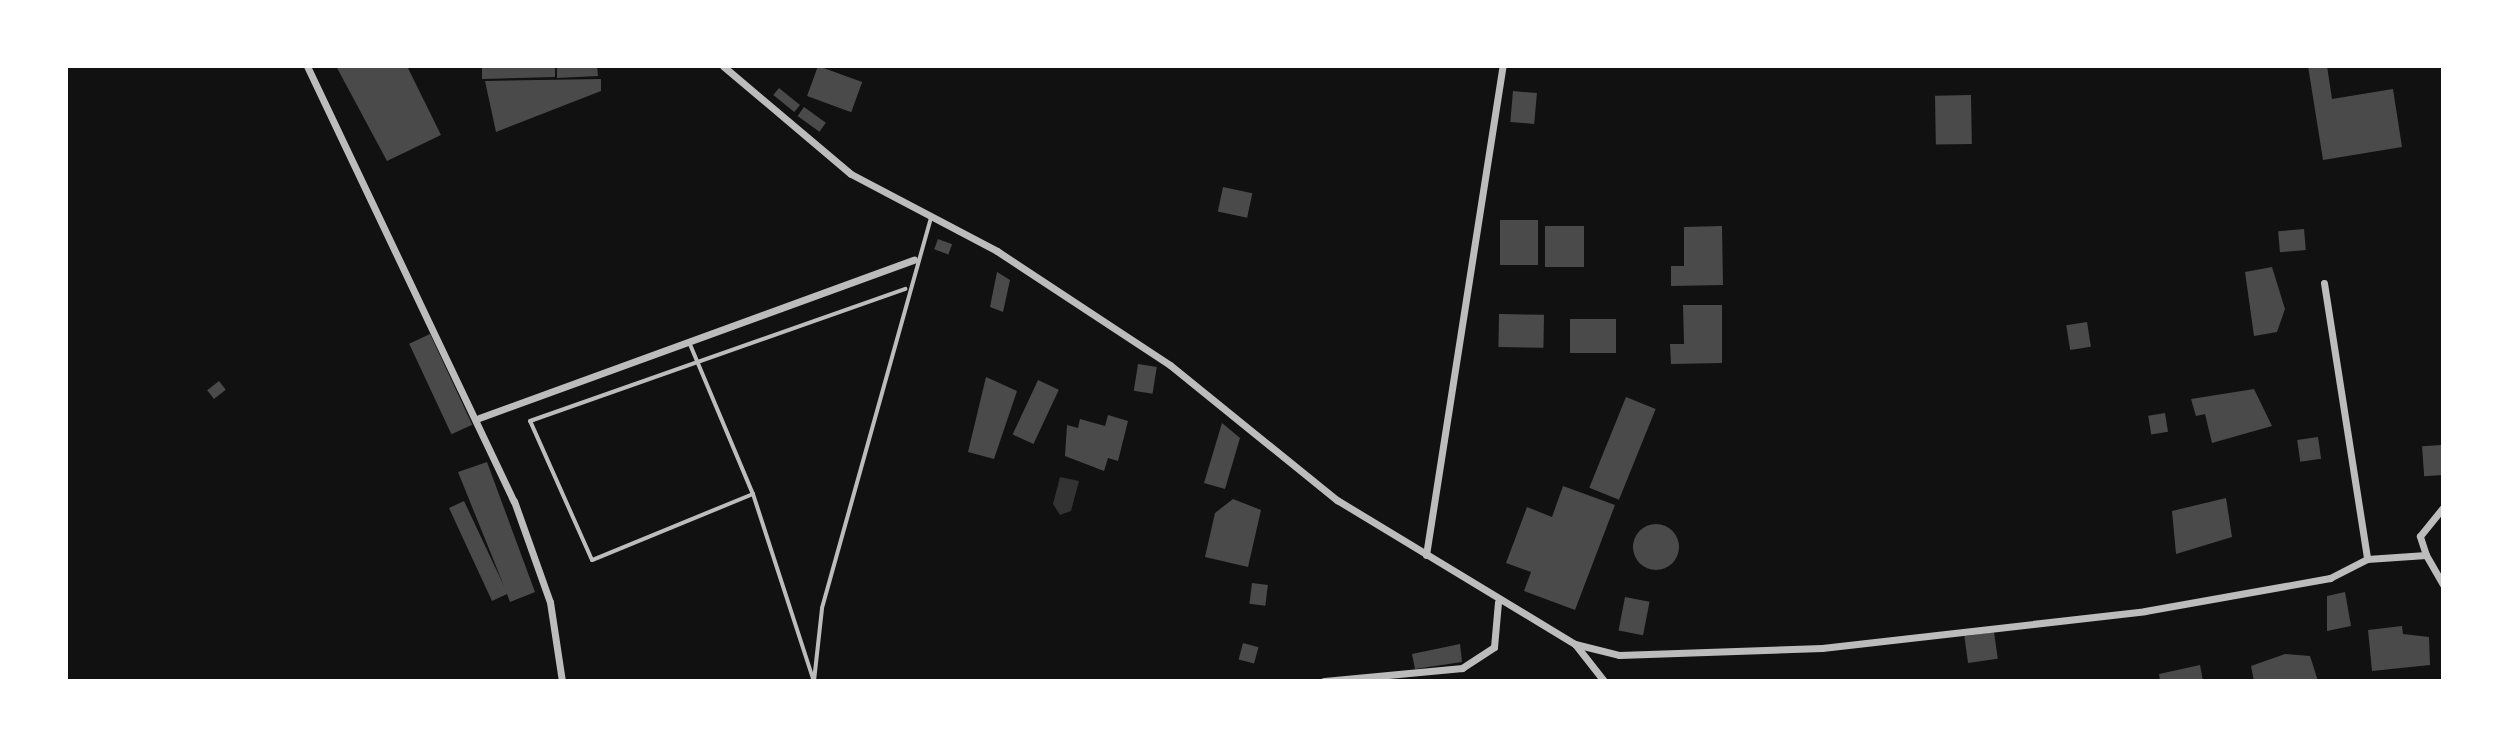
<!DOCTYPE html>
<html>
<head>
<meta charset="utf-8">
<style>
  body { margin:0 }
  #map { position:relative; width:2509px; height:747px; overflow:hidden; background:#111; font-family:"Space Grotesk",sans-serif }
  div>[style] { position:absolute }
  .water>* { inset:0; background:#333 }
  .building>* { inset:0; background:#4a4a4a; transform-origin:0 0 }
  .round { border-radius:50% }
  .service>* { height:4px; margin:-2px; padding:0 2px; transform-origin:2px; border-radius:2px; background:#bcbcbc }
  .minor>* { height:7px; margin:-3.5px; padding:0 3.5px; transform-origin:3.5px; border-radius:3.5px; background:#bcbcbc }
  span { translate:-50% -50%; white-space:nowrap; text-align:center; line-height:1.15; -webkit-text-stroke:6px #fff; paint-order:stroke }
  .frame { position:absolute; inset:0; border:68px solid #fff; pointer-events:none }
</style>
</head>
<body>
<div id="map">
  <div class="water">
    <i style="clip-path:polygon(1060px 477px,1079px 481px,1071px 511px,1060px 515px,1053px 504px)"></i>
  </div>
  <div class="building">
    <i style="clip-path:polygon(336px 66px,407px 66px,441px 135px,387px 161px)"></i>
    <i style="clip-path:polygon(482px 66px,555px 66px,555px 77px,482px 79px)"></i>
    <i style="clip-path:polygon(557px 66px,597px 66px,598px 76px,557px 78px)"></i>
    <i style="left:818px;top:66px;width:47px;height:32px;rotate:20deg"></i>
    <i style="clip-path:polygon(2308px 66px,2327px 66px,2332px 99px,2393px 89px,2402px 147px,2323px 160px)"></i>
    <i style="clip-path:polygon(601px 79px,601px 91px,496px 132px,485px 81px)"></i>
    <i style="left:779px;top:88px;width:27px;height:9px;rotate:39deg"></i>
    <i style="left:1513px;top:91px;width:24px;height:31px;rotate:5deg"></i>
    <i style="left:1971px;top:95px;width:49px;height:36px;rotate:89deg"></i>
    <i style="left:804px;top:107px;width:27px;height:11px;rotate:36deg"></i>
    <i style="left:1223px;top:187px;width:30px;height:25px;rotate:12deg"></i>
    <i style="left:1538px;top:220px;width:45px;height:38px;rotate:90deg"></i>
    <i style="left:1545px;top:226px;width:39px;height:41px"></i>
    <i style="clip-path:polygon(1722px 226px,1723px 285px,1671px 286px,1671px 266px,1684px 266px,1684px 227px)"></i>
    <i style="left:2304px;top:229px;width:21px;height:26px;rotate:85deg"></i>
    <i style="left:938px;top:239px;width:15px;height:11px;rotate:20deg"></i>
    <i style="clip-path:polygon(2272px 267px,2285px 309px,2277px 332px,2254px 336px,2245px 272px)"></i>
    <i style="clip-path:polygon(997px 272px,1010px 280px,1003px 312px,990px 307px)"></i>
    <i style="clip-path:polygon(1683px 305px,1722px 305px,1722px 363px,1671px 364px,1670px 344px,1684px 344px)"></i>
    <i style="left:1499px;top:314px;width:45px;height:33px;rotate:1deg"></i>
    <i style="left:1570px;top:319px;width:46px;height:34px"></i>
    <i style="left:2087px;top:322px;width:25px;height:21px;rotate:81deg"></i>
    <i style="left:430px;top:334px;width:100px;height:23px;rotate:65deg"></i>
    <i style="left:1138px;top:364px;width:19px;height:27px;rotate:9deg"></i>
    <i style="clip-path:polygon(986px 377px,1017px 391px,994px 459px,968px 452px)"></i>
    <i style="left:1038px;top:380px;width:23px;height:60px;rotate:25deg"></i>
    <i style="left:219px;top:381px;width:11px;height:15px;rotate:52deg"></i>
    <i style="clip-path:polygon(2254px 389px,2272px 426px,2212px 443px,2205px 414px,2196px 416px,2191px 399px)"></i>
    <i style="left:1626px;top:397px;width:32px;height:98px;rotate:22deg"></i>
    <i style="left:2165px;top:413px;width:19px;height:17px;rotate:81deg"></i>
    <i style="clip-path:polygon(1108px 415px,1128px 421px,1118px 461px,1108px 458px,1104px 471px,1065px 456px,1067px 425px,1078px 428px,1080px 419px,1105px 426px)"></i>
    <i style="clip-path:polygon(1222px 423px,1240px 438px,1225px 489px,1204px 483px)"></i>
    <i style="left:2318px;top:437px;width:22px;height:21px;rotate:82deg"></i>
    <i style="left:2441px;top:445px;width:30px;height:19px;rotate:86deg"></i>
    <i style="clip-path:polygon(487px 462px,535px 592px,510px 602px,507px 594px,492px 601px,449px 508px,464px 501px,504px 586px,458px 472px)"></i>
    <i style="clip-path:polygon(1563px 486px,1615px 505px,1575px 610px,1524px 591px,1531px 572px,1506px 563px,1527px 507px,1552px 517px)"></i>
    <i style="clip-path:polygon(2226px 498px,2232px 537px,2176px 554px,2172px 511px)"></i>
    <i style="clip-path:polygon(1233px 499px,1261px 510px,1248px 567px,1205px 557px,1215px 513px)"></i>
    <i class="round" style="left:1633px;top:524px;width:46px;height:46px"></i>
    <i style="left:1252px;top:583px;width:16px;height:21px;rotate:7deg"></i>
    <i style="clip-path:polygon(2345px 592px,2351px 626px,2327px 631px,2327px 596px)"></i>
    <i style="left:1625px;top:597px;width:25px;height:34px;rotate:11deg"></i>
    <i style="clip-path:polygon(2402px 626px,2403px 634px,2429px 637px,2430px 665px,2372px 671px,2368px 630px)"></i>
    <i style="left:1994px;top:632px;width:27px;height:30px;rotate:82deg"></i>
    <i style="left:1243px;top:643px;width:16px;height:17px;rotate:15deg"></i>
    <i style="clip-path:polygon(1460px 644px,1462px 662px,1415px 669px,1412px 654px)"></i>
    <i style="clip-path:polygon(2285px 654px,2310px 656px,2318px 681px,2254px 681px,2251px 666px)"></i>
    <i style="clip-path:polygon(2200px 665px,2203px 681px,2160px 681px,2159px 674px)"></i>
  </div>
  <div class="service">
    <i style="left:689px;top:342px;width:165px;rotate:67.2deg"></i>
    <i style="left:753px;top:494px;width:194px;rotate:72deg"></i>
    <i style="left:753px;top:494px;width:174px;rotate:157.7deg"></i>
    <i style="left:592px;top:560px;width:152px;rotate:-114deg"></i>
    <i style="left:530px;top:421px;width:398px;rotate:-19.4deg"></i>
    <i style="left:814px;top:681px;width:73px;rotate:-83.7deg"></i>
    <i style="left:822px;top:608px;width:405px;rotate:-74.4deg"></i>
  </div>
  <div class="minor">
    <i style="left:307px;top:66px;width:482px;rotate:64.6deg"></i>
    <i style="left:514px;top:501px;width:107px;rotate:70.4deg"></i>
    <i style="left:550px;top:602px;width:80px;rotate:81.4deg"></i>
    <i style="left:723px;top:66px;width:167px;rotate:40.2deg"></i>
    <i style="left:851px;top:174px;width:165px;rotate:27.8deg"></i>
    <i style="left:997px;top:251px;width:207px;rotate:33.4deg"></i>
    <i style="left:1170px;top:365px;width:215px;rotate:39deg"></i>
    <i style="left:1337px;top:500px;width:278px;rotate:31.2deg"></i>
    <i style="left:1575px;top:644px;width:45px;rotate:14deg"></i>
    <i style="left:1619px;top:655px;width:203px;rotate:-2deg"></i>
    <i style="left:1822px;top:648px;width:325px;rotate:-6.5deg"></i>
    <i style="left:2145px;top:611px;width:188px;rotate:-10.1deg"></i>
    <i style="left:2330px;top:578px;width:42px;rotate:-27.2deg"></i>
    <i style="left:2367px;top:559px;width:59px;rotate:-3.9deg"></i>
    <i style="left:2426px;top:555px;width:20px;rotate:-108deg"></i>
    <i style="left:2420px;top:536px;width:36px;rotate:-51deg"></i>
    <i style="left:2324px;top:283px;width:279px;rotate:81.1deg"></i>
    <i style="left:479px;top:418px;width:463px;rotate:-20deg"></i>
    <i style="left:1426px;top:555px;width:495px;rotate:-81.1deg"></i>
    <i style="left:2426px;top:555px;width:34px;rotate:60deg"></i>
    <i style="left:1575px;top:644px;width:47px;rotate:51.9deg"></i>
    <i style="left:1324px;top:681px;width:139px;rotate:-5.4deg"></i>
    <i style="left:1462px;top:668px;width:38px;rotate:-33deg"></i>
    <i style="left:1494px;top:647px;width:45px;rotate:-84.9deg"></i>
  </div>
  <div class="frame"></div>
</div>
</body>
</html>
